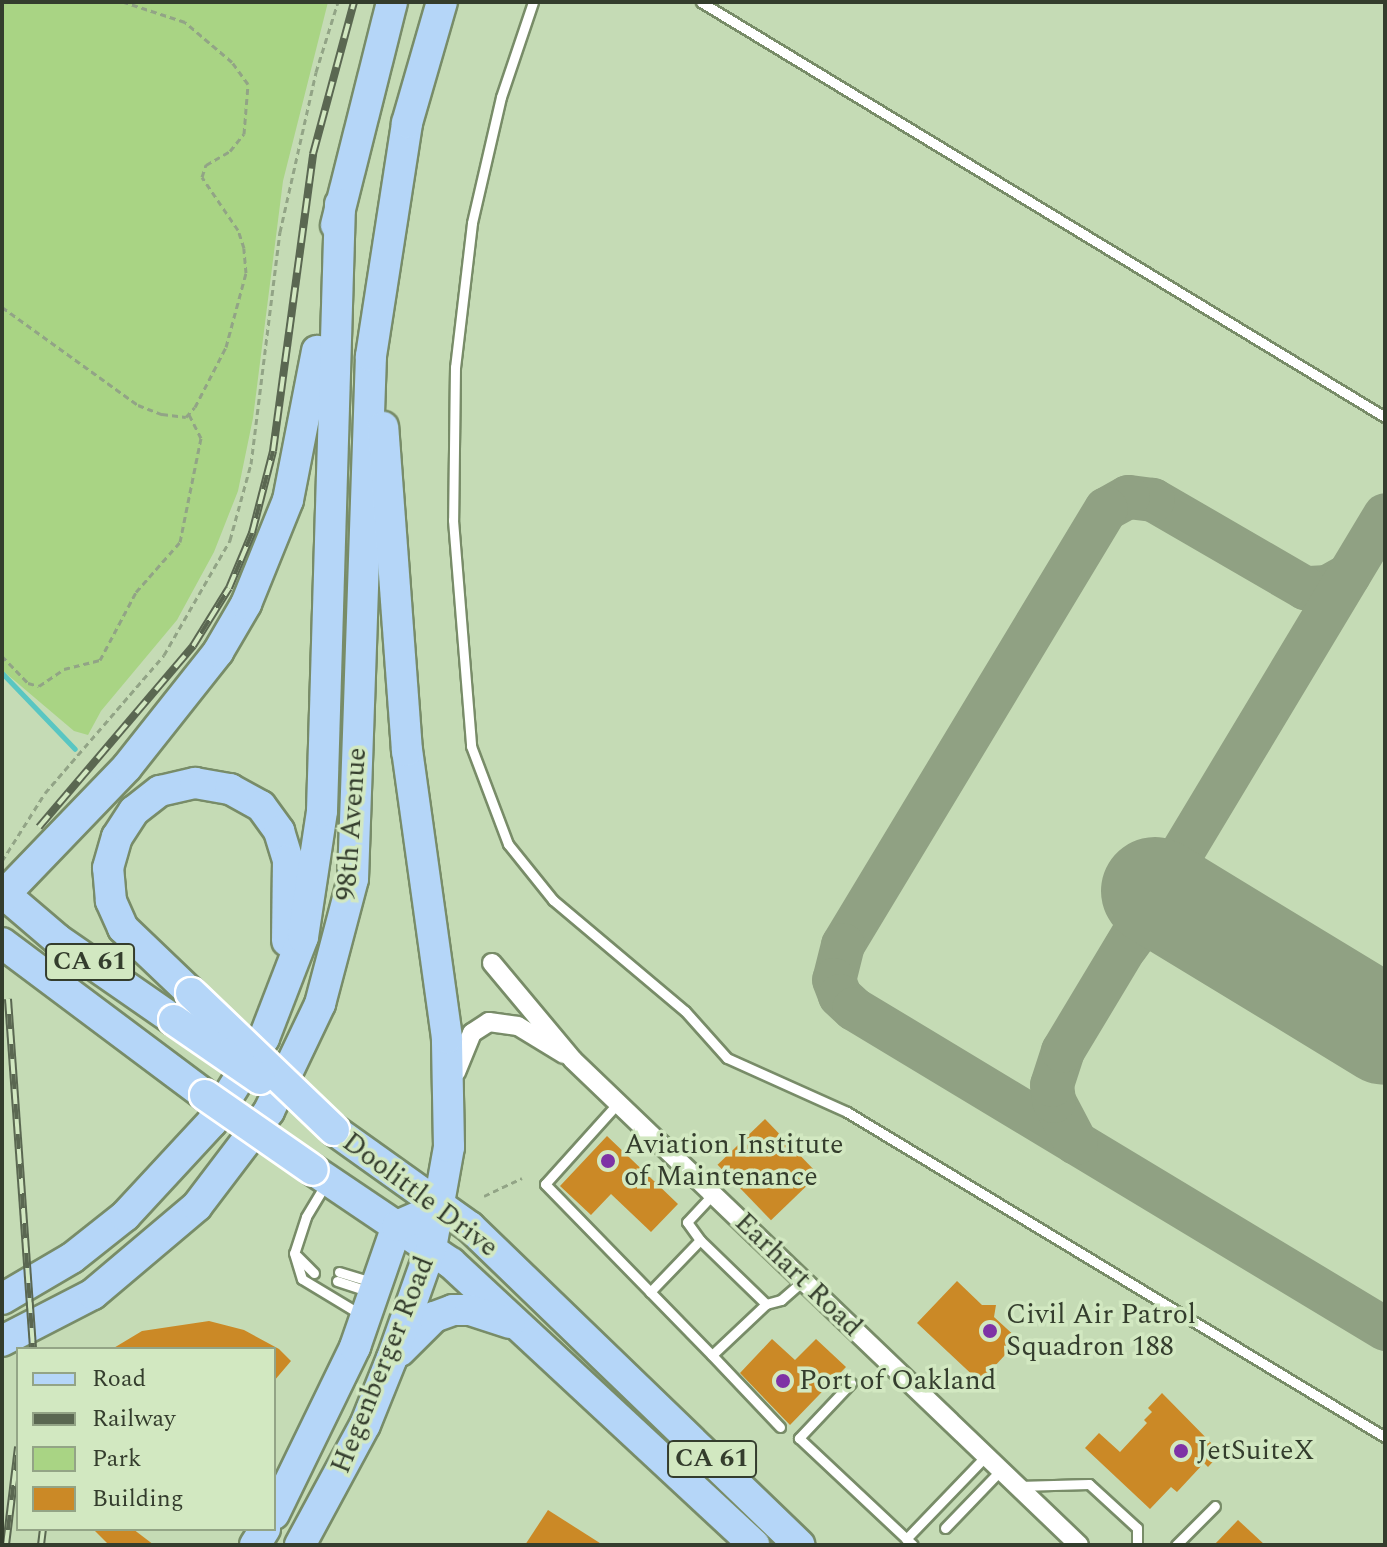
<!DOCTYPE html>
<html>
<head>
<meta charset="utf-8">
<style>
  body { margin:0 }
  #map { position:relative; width:1387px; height:1547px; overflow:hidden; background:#c5dbb5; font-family:Spectral,serif }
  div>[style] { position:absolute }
  .green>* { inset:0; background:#a9d484 }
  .stream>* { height:5px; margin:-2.5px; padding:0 2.5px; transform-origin:2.5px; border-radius:2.5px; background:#59c6c2 }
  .taxiway>* { height:44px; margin:-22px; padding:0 22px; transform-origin:22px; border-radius:22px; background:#90a183 }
  .runway>* { height:108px; margin:-54px; padding:0 54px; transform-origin:54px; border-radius:54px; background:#90a183 }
  .building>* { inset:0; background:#cb8926; transform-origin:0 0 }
  .path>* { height:3px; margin-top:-1.5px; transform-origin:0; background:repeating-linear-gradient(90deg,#92a486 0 6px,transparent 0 10px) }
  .roads { filter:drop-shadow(2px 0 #788c68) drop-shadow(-2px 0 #788c68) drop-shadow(0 2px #788c68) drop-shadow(0 -2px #788c68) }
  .service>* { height:9px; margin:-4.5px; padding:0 4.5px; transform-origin:4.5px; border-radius:4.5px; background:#fff }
  .minor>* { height:18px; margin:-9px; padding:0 9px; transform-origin:9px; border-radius:9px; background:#fff }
  .primary>* { height:30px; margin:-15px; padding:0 15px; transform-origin:15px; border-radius:15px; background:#b5d6f8 }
  .rail>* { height:8px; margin-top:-4px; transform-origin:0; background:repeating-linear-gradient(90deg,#d2e8c1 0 15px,#5a6751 0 30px); box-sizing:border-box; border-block:2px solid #5a6751 }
  .bridges { filter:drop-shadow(2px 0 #fff) drop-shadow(-2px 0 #fff) drop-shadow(0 2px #fff) drop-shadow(0 -2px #fff) }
  .primary-bridge>* { height:30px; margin:-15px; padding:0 15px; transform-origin:15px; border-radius:15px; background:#b5d6f8 }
  .dots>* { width:22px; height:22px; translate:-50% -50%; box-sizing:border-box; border:4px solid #d2e8c1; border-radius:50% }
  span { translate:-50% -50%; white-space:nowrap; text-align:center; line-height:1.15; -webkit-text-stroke:7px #d2e8c1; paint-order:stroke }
  .shield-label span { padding:2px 6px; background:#d2e8c1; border:2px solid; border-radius:6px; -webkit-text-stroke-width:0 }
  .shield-label { font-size:26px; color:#343d2d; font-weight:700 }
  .street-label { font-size:28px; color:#343d2d }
  .poi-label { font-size:28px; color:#343d2d }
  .left { translate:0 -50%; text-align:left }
  .frame { position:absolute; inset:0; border:4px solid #343d2d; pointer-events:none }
  .legend { position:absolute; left:16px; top:1347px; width:260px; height:184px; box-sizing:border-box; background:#d2e8c1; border:2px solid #93a486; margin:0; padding:10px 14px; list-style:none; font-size:24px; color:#343d2d }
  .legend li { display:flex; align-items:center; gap:16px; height:40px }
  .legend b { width:40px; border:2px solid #93a486 }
</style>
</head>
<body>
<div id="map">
  <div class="green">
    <i style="clip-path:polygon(2px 2px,328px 2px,283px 181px,253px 418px,238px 491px,214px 552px,177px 620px,101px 711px,88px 735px,74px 731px,2px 670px)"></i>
  </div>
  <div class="stream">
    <i style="left:2px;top:673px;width:105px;rotate:46.2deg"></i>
  </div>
  <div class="taxiway">
    <i style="left:1349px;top:575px;width:25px;rotate:151deg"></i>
    <i style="left:1327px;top:587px;width:22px;rotate:177deg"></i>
    <i style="left:1305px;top:588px;width:176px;rotate:-149.9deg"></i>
    <i style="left:1153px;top:500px;width:25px;rotate:-173deg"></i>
    <i style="left:1128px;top:497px;width:25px;rotate:151deg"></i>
    <i style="left:1106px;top:509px;width:509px;rotate:121.1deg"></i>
    <i style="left:843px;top:945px;width:36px;rotate:104deg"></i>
    <i style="left:834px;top:980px;width:17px;rotate:69deg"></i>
    <i style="left:840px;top:996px;width:19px;rotate:43deg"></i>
    <i style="left:854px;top:1009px;width:620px;rotate:31.07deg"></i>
    <i style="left:1126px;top:947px;width:26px;rotate:-54deg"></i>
    <i style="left:1141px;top:926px;width:17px;rotate:-24deg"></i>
    <i style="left:1157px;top:919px;width:59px;rotate:8.8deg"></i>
    <i style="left:1076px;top:1143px;width:47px;rotate:-117.6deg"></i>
    <i style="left:1054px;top:1101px;width:16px;rotate:-97deg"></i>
    <i style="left:1052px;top:1085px;width:36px;rotate:-72deg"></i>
    <i style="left:1063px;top:1051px;width:625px;rotate:-59deg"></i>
  </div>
  <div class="runway">
    <i style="left:1155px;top:891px;width:269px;rotate:31.3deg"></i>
  </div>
  <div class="building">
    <i style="left:765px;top:1119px;width:77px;height:66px;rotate:46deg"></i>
    <i style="clip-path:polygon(607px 1136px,678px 1204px,651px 1232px,611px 1194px,591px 1215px,560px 1186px)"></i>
    <i style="clip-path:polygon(957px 1281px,982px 1305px,996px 1305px,994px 1317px,1019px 1340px,980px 1382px,917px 1323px)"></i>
    <i style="clip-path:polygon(209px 1321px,244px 1330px,279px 1349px,291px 1361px,274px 1381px,274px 1349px,112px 1349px,142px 1331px)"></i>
    <i style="clip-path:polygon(772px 1339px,795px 1360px,816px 1339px,846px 1367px,790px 1425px,740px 1373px)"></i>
    <i style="clip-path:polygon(1162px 1393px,1221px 1453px,1208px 1467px,1204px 1463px,1177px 1492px,1171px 1487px,1150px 1509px,1085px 1448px,1099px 1433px,1120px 1452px,1147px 1423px,1144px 1420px,1152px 1412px,1148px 1408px)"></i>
    <i style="clip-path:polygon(548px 1510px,603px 1545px,525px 1545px)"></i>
    <i style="clip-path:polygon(1238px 1520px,1265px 1545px,1214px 1545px)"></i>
    <i style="clip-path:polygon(93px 1529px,133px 1529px,154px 1545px,109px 1545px)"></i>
  </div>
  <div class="path">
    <i style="left:2px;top:307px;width:168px;rotate:35.8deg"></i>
    <i style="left:138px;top:405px;width:26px;rotate:21deg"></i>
    <i style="left:162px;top:414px;width:24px;rotate:7deg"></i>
    <i style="left:186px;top:417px;width:13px;rotate:-48deg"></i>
    <i style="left:195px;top:407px;width:68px;rotate:-62.7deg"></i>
    <i style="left:226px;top:347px;width:77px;rotate:-74.9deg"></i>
    <i style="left:246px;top:273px;width:25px;rotate:-95deg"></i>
    <i style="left:244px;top:248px;width:19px;rotate:-108deg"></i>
    <i style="left:238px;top:230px;width:64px;rotate:-124.2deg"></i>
    <i style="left:202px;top:177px;width:13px;rotate:-72deg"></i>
    <i style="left:206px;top:165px;width:28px;rotate:-30deg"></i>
    <i style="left:230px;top:151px;width:22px;rotate:-51deg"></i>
    <i style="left:244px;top:134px;width:50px;rotate:-85.4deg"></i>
    <i style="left:248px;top:84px;width:27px;rotate:-126deg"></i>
    <i style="left:232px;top:62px;width:62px;rotate:-139.6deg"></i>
    <i style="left:185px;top:22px;width:64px;rotate:-161.8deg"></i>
    <i style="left:2px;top:656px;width:37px;rotate:46deg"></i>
    <i style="left:28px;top:683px;width:11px;rotate:15deg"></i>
    <i style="left:39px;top:686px;width:30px;rotate:-34deg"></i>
    <i style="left:64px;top:669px;width:37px;rotate:-14deg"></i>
    <i style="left:100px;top:660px;width:77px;rotate:-62.1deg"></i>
    <i style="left:136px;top:592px;width:67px;rotate:-48.7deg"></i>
    <i style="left:180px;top:542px;width:106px;rotate:-78.6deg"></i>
    <i style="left:201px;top:438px;width:27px;rotate:-117deg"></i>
    <i style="left:2px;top:861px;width:80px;rotate:-57.7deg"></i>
    <i style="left:45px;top:793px;width:182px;rotate:-49.2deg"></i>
    <i style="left:164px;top:655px;width:133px;rotate:-60.1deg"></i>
    <i style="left:230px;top:540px;width:79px;rotate:-74.6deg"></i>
    <i style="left:251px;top:464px;width:234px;rotate:-82.9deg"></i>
    <i style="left:280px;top:232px;width:164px;rotate:-77.3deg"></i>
    <i style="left:316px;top:72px;width:73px;rotate:-72.6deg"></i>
    <i style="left:484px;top:1196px;width:42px;rotate:-25.3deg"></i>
  </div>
  <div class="roads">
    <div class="service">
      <i style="left:533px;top:2px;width:100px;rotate:108.6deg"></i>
      <i style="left:501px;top:97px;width:129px;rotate:103deg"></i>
      <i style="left:472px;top:223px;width:145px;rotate:96.7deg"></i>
      <i style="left:455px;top:367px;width:153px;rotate:90.7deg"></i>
      <i style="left:453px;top:520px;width:227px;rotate:85.4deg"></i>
      <i style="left:471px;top:746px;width:105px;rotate:69.3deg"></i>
      <i style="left:508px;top:844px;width:72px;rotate:51.2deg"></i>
      <i style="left:553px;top:900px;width:172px;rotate:40.1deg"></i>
      <i style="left:685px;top:1011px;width:63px;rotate:48.2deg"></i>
      <i style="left:727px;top:1058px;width:132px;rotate:24.2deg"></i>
      <i style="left:847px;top:1112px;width:629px;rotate:31.14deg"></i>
      <i style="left:701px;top:2px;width:800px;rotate:31.25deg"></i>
      <i style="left:618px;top:1103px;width:109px;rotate:132deg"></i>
      <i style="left:545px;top:1184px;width:239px;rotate:45.7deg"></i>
      <i style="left:325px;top:1185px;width:37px;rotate:121deg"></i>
      <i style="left:306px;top:1217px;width:38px;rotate:108deg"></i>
      <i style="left:294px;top:1253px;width:27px;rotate:73deg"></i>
      <i style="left:302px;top:1279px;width:68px;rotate:31.1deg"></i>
      <i style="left:700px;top:1240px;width:22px;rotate:-126deg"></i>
      <i style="left:687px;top:1222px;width:38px;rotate:-47deg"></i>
      <i style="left:297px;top:1256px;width:24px;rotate:45deg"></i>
      <i style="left:339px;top:1272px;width:37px;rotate:17deg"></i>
      <i style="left:337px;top:1281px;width:36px;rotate:18deg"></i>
      <i style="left:650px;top:1292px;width:72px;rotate:-46.1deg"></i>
      <i style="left:700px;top:1240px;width:92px;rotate:44.1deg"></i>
      <i style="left:851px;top:1383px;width:76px;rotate:133.4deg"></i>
      <i style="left:799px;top:1438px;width:156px;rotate:43.2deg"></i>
      <i style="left:780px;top:1427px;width:99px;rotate:-133.4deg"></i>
      <i style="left:712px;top:1355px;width:74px;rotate:-43.4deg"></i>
      <i style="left:766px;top:1304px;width:16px;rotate:-15deg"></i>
      <i style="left:781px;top:1300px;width:29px;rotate:-41deg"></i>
      <i style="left:1018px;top:1486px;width:71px;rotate:-1.6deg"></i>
      <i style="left:1089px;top:1484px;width:65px;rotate:42.5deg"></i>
      <i style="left:1137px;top:1528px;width:17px;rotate:90deg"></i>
      <i style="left:945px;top:1528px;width:81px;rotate:-46deg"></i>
      <i style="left:906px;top:1539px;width:115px;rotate:-46.1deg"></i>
      <i style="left:1176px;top:1545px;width:55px;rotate:-45deg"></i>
    </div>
    <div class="minor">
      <i style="left:492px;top:963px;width:126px;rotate:50.1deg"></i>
      <i style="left:573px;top:1060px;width:701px;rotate:43.79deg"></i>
      <i style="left:456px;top:1072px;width:42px;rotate:-67.7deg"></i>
      <i style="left:472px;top:1033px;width:20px;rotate:-33deg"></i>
      <i style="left:489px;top:1022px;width:29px;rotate:8deg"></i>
      <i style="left:518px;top:1026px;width:54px;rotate:31.3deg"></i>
    </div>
    <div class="primary">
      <i style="left:336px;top:225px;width:230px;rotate:-75.9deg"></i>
      <i style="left:2px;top:892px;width:72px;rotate:40.5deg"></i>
      <i style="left:57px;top:939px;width:142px;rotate:34.7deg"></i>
      <i style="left:2px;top:897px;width:180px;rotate:-46.1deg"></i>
      <i style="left:127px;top:767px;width:147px;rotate:-51.6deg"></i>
      <i style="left:218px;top:652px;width:56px;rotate:-59.7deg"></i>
      <i style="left:246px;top:604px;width:112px;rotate:-68deg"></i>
      <i style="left:288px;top:500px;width:152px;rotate:-79deg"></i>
      <i style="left:2px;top:943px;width:254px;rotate:36.8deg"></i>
      <i style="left:191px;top:993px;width:94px;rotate:-136.3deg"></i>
      <i style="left:123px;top:928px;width:30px;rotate:-114deg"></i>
      <i style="left:111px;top:901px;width:33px;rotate:-95deg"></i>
      <i style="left:108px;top:868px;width:32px;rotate:-74deg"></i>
      <i style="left:117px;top:837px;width:31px;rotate:-57deg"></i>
      <i style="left:134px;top:811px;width:33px;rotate:-38deg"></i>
      <i style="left:160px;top:791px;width:36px;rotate:-13deg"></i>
      <i style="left:195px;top:783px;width:36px;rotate:10deg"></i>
      <i style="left:230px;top:789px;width:35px;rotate:29deg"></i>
      <i style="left:261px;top:806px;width:31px;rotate:54deg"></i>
      <i style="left:279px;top:831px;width:30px;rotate:73deg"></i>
      <i style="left:288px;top:860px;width:81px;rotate:90.7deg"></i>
      <i style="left:334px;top:1130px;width:167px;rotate:35.5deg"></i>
      <i style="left:470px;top:1227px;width:458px;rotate:44deg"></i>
      <i style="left:313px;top:1170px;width:166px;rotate:34deg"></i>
      <i style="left:451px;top:1263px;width:414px;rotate:42.9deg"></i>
      <i style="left:2px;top:1299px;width:81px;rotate:-30.4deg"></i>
      <i style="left:72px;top:1258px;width:68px;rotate:-38.4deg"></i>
      <i style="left:125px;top:1216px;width:128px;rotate:-47.2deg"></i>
      <i style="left:212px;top:1122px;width:99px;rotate:-58.2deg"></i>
      <i style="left:264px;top:1038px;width:108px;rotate:-68.9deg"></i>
      <i style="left:303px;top:937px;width:127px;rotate:-81.4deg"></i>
      <i style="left:322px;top:811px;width:607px;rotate:-88.3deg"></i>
      <i style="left:2px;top:1341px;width:102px;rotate:-27.3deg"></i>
      <i style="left:93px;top:1294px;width:136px;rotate:-40.2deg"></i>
      <i style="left:197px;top:1206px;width:119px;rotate:-52.8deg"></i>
      <i style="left:269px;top:1111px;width:119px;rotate:-64.5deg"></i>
      <i style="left:320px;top:1004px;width:129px;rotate:-75.2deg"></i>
      <i style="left:353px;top:879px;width:523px;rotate:-88.03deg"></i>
      <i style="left:371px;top:356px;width:236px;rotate:-81.2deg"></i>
      <i style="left:407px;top:123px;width:126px;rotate:-73.9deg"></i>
      <i style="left:400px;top:1351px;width:48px;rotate:-45deg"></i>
      <i style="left:434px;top:1317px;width:20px;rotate:-20deg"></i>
      <i style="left:453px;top:1310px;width:17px"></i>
      <i style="left:470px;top:1310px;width:42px;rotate:18deg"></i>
      <i style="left:274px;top:1514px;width:186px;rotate:-64.1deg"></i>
      <i style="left:355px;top:1347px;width:128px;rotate:-70.9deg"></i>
      <i style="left:397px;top:1226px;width:20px;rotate:-24deg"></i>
      <i style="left:255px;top:1545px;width:19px;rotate:-58deg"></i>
      <i style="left:300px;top:1545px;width:136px;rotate:-61.6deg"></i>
      <i style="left:365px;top:1425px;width:72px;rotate:-68.1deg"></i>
      <i style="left:392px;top:1358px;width:117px;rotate:-70.5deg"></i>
      <i style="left:431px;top:1248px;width:103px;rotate:-79.9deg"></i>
      <i style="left:449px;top:1147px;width:109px;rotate:-91.1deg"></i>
      <i style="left:447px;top:1038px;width:290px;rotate:-97.9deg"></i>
      <i style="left:407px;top:751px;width:325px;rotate:-94.2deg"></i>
    </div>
  </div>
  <div class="rail">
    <i style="left:39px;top:827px;width:238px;rotate:-49.6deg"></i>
    <i style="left:193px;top:646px;width:68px;rotate:-58.2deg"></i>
    <i style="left:229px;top:588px;width:60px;rotate:-67.3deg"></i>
    <i style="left:252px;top:533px;width:85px;rotate:-75.6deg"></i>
    <i style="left:273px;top:451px;width:300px;rotate:-82.3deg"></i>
    <i style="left:313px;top:154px;width:157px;rotate:-74.9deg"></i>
    <i style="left:8px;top:999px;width:351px;rotate:85.9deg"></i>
    <i style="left:6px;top:1545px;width:99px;rotate:-83deg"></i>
    <i style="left:41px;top:1545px;width:16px;rotate:-83deg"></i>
  </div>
  <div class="bridges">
    <div class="primary-bridge">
      <i style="left:191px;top:993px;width:198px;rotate:43.8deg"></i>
      <i style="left:174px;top:1020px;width:104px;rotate:34.5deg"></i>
      <i style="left:205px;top:1095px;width:131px;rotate:34.8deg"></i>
    </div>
  </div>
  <div class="dots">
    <i style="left:608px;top:1161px;background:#7e33a5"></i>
    <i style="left:990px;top:1331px;background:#7e33a5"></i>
    <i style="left:783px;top:1381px;background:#7e33a5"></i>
    <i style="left:1181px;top:1451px;background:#7e33a5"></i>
  </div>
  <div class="shield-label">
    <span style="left:90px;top:962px">CA 61</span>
    <span style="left:712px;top:1459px">CA 61</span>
  </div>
  <div class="street-label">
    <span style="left:352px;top:824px;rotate:-86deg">98th Avenue</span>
    <span style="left:420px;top:1195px;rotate:37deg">Doolittle Drive</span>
    <span style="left:798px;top:1275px;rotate:44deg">Earhart Road</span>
    <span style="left:383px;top:1365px;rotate:-68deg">Hegenberger Road</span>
  </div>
  <div class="poi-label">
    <span class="left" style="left:624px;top:1161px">Aviation Institute<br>of Maintenance</span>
    <span class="left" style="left:1006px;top:1331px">Civil Air Patrol<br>Squadron 188</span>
    <span class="left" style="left:799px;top:1381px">Port of Oakland</span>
    <span class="left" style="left:1197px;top:1451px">JetSuiteX</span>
  </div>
  <div class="frame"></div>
  <ul class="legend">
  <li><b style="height:10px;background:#b5d6f8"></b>Road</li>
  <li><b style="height:10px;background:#5a6751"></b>Railway</li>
  <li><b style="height:22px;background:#a9d484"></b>Park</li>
  <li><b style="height:22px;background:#cb8926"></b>Building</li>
  </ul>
</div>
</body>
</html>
